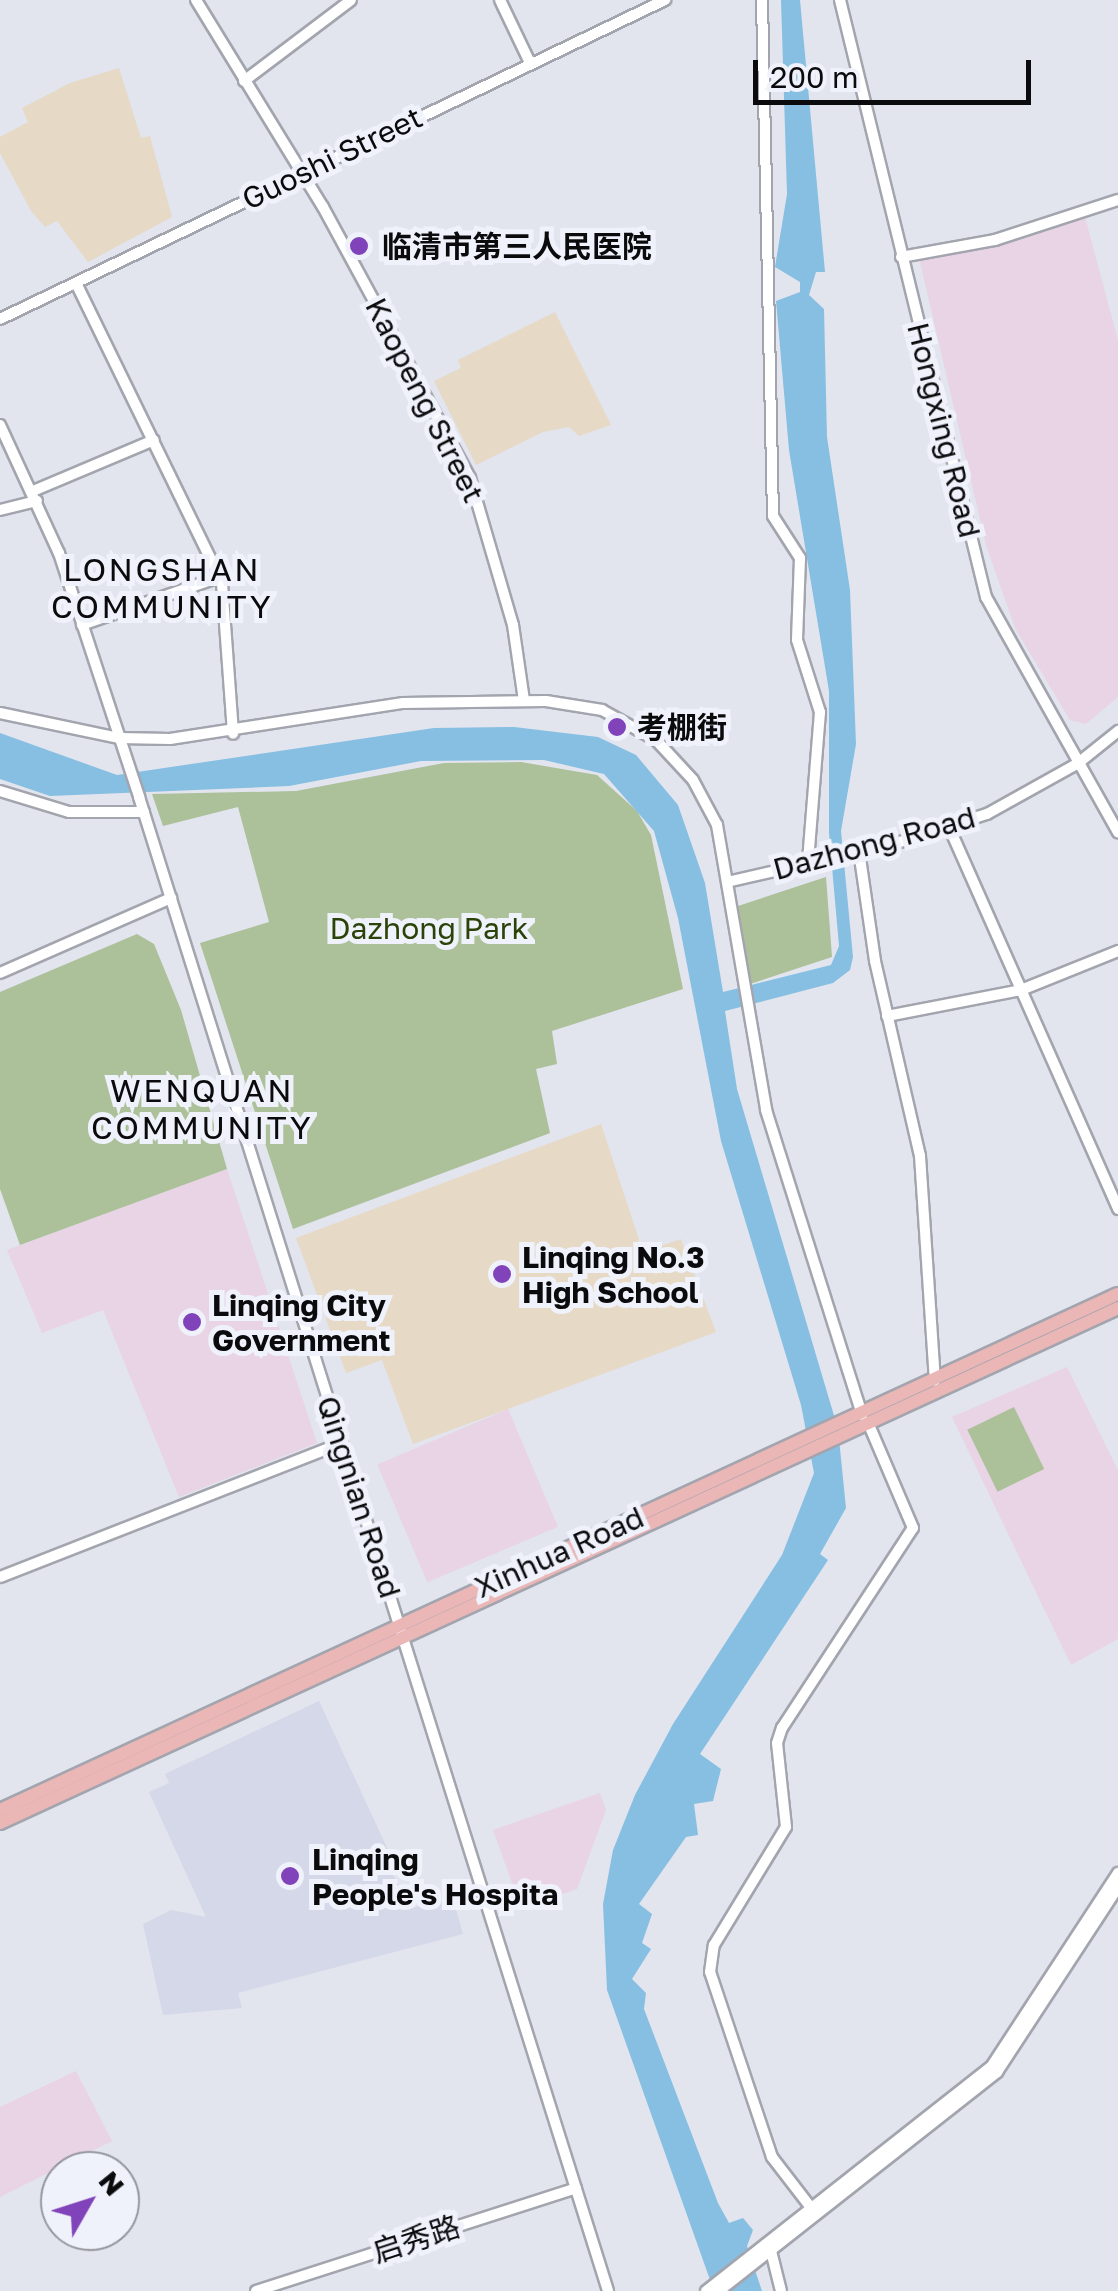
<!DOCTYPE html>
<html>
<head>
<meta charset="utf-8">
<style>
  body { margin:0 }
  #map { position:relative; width:1118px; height:2291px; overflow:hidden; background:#e2e4ee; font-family:"Golos Text","Noto Sans SC",sans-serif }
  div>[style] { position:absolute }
  .commercial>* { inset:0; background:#e8d4e4; transform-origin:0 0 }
  .built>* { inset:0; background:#d4d8e8 }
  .education>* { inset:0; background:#e6d9c6 }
  .green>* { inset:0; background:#acc09a; transform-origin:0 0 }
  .water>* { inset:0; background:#86bfe2 }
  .roads { filter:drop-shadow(2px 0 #a3a5ae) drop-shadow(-2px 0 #a3a5ae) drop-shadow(0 2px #a3a5ae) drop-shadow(0 -2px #a3a5ae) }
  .minor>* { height:10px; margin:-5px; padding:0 5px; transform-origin:5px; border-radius:5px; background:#fff }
  .major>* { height:12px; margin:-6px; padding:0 6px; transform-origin:6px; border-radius:6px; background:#ebb6b6 }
  .dots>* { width:28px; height:28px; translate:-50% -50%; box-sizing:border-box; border:5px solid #eff2fb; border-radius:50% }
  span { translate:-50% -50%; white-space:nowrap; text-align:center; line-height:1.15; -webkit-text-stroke:10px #eff2fb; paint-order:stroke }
  .street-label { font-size:30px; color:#0b0b0e }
  .poi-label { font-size:30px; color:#0b0b0e; font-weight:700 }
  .left { translate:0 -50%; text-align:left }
  .park-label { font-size:30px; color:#2b4309 }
  .neighbourhood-label { font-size:32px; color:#0b0b0e; letter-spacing:2.5px }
  .north { position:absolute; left:40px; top:2151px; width:100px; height:100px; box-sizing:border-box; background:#eff2fb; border:2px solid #94969c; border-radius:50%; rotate:51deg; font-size:28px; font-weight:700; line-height:40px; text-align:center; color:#0b0b0e }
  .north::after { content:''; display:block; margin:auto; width:35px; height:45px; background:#8043b9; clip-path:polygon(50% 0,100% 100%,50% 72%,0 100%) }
  .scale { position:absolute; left:753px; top:60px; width:278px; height:45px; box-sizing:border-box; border:5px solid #0b0b0e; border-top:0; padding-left:12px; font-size:30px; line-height:35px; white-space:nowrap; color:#0b0b0e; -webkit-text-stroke:8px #eff2fb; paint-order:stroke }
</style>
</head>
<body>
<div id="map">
  <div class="commercial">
    <i style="clip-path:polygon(1085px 217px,1118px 340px,1118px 697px,1086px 724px,1070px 720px,1015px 628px,986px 545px,919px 258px)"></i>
    <i style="clip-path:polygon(227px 1169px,317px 1443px,179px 1497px,103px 1310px,42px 1333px,7px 1250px)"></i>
    <i style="clip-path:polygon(1067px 1367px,1118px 1470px,1118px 1639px,1071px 1665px,952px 1417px)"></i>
    <i style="left:508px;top:1409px;width:128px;height:142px;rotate:67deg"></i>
    <i style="clip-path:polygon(600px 1793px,606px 1810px,577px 1889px,521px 1908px,493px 1830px)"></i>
    <i style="clip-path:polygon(76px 2071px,112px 2141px,0 2197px,0 2107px)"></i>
  </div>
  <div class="built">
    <i style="clip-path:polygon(319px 1701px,389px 1852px,382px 1856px,412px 1908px,452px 1896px,463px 1934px,238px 1993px,242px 2008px,163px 2015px,143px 1924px,171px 1910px,206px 1917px,149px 1792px,169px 1783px,165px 1774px)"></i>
  </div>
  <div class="education">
    <i style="clip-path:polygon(119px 68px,141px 138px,150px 136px,172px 217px,88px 262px,57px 221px,45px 227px,31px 211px,0 153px,0 137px,28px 122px,22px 108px,70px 83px)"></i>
    <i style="clip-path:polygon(555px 312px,611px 425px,579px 436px,569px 427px,543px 432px,476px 465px,434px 381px,461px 368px,458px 360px)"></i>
    <i style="clip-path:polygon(601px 1124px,643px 1252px,681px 1239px,716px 1332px,413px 1444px,382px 1360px,346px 1373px,296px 1238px)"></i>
  </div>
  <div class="green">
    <i style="clip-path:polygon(521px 762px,597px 775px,637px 811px,651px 835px,683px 989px,552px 1031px,557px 1064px,536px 1069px,550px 1133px,293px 1229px,200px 943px,269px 922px,238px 807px,163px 826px,152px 794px,296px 791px,444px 763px)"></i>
    <i style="clip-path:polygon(826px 877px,832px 957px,750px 984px,738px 906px)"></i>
    <i style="clip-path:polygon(137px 934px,154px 944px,181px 1010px,227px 1169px,20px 1245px,0 1189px,0 992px)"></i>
    <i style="left:1014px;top:1407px;width:69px;height:52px;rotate:64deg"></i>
  </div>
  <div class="water">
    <i style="clip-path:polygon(781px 0,800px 0,825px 272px,816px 272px,809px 295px,824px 309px,827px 437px,850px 590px,856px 744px,841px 831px,853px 957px,850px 970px,833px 983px,725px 1011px,737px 1089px,838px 1429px,846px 1508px,820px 1554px,828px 1560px,700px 1754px,721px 1769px,713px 1801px,694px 1804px,698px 1835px,686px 1837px,639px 1904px,652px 1914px,642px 1943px,651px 1949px,632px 1979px,646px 1993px,644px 2009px,718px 2203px,729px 2223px,743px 2218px,753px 2230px,747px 2246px,762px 2291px,714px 2291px,607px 1990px,603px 1904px,613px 1850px,635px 1795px,673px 1724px,782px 1555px,814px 1473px,801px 1405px,721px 1141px,678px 918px,654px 831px,604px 774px,544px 760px,421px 761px,289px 786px,50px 796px,0 779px,0 733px,117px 775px,434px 728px,514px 727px,598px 737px,636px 755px,678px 805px,705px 883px,723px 992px,831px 965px,839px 946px,829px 833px,829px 691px,789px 450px,776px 301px,800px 292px,800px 282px,775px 267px,787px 194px)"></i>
  </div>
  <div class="roads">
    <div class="minor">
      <i style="left:196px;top:0;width:243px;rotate:58.5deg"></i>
      <i style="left:323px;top:207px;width:308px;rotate:61.5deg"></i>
      <i style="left:470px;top:478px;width:153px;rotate:73.7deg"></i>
      <i style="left:513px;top:625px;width:76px;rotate:81.7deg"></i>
      <i style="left:500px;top:0;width:70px;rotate:64.5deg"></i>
      <i style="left:762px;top:0;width:516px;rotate:88.78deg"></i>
      <i style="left:773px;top:516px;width:50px;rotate:57.3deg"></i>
      <i style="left:800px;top:558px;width:82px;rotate:92.1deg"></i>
      <i style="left:797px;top:640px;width:76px;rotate:72.3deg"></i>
      <i style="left:820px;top:712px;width:150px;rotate:94.6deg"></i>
      <i style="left:840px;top:0;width:615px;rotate:76.26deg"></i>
      <i style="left:986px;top:597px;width:270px;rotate:60.7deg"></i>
      <i style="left:244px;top:81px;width:134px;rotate:-37.1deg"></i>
      <i style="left:901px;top:257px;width:96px;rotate:-10.3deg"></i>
      <i style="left:995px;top:240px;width:129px;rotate:-18deg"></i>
      <i style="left:76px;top:283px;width:334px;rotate:64deg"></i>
      <i style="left:222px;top:583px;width:151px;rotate:85.8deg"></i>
      <i style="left:0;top:319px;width:738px;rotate:-25.63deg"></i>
      <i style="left:0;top:425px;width:141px;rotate:65.3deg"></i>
      <i style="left:59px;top:553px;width:257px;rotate:71.8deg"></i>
      <i style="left:139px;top:797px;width:1566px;rotate:72.57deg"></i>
      <i style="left:33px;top:491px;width:131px;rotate:-22.9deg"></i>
      <i style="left:0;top:510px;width:38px;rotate:-14deg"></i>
      <i style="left:82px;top:625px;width:146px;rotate:-19.2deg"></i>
      <i style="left:0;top:713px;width:122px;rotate:11.9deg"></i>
      <i style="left:119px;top:738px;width:51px;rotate:1.1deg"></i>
      <i style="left:170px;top:739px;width:236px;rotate:-8.8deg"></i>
      <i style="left:403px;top:703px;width:143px;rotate:-0.8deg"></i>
      <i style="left:546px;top:701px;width:57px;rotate:9.1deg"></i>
      <i style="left:602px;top:710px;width:62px;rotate:29.1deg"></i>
      <i style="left:656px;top:740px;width:54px;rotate:47.2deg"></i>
      <i style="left:693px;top:780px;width:51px;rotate:61.9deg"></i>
      <i style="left:717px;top:825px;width:289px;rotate:80.2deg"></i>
      <i style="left:766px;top:1110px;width:320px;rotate:72.5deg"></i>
      <i style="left:0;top:791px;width:72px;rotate:16.9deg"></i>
      <i style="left:69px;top:812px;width:75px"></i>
      <i style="left:949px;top:827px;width:418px;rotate:66.1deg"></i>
      <i style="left:859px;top:851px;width:111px;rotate:81.7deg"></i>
      <i style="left:875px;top:961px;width:200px;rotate:77deg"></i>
      <i style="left:920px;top:1156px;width:225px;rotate:86.2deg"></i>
      <i style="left:727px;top:882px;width:174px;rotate:-12.9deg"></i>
      <i style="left:897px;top:843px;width:95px;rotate:-17.9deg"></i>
      <i style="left:987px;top:814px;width:103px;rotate:-29.1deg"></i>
      <i style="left:1077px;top:764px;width:53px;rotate:-38.8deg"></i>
      <i style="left:0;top:973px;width:187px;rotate:-23.7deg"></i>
      <i style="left:887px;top:1016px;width:136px;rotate:-11deg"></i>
      <i style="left:1021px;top:990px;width:105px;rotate:-21.9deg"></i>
      <i style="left:0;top:1577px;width:367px;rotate:-21.4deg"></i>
      <i style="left:812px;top:2209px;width:66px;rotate:-127.6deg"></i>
      <i style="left:772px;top:2157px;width:195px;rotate:-108.5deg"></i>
      <i style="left:710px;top:1972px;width:27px;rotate:-82deg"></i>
      <i style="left:714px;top:1945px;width:138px;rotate:-58.6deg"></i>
      <i style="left:786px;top:1827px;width:84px;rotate:-96.1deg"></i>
      <i style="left:777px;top:1743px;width:16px;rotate:-72deg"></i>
      <i style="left:782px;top:1728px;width:239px;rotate:-56.8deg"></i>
      <i style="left:913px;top:1528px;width:112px;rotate:-113.1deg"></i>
      <i style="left:771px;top:2251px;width:41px;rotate:76deg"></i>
      <i style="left:256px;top:2291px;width:336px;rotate:-17.8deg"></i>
      <i style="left:706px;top:2291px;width:362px;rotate:-38.2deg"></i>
      <i style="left:991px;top:2067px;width:232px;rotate:-56.8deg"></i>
      <i style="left:719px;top:2291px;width:354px;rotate:-38.2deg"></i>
      <i style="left:997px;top:2072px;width:221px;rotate:-56.8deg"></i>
    </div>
    <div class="major">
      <i style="left:0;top:1810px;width:1231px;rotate:-24.78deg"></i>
      <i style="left:0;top:1823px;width:1231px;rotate:-24.73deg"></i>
    </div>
  </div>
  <div class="dots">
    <i style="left:359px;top:246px;background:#8043b9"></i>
    <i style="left:617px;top:727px;background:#8043b9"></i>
    <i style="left:502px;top:1274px;background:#8043b9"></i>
    <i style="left:192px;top:1322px;background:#8043b9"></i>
    <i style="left:290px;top:1876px;background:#8043b9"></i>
  </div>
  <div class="street-label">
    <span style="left:332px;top:158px;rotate:-26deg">Guoshi Street</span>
    <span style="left:425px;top:400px;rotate:63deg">Kaopeng Street</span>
    <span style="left:944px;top:430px;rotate:76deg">Hongxing Road</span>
    <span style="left:874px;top:843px;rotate:-15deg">Dazhong Road</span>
    <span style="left:359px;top:1497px;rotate:72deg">Qingnian Road</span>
    <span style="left:559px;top:1552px;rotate:-24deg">Xinhua Road</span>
    <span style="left:416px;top:2239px;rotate:-18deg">启秀路</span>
  </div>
  <div class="poi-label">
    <span class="left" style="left:382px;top:246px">临清市第三人民医院</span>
    <span class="left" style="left:637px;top:727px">考棚街</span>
    <span class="left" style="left:522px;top:1274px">Linqing No.3<br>High School</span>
    <span class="left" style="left:212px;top:1322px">Linqing City<br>Government</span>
    <span class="left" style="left:312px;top:1876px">Linqing<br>People's Hospita</span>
  </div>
  <div class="park-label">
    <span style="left:429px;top:928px">Dazhong Park</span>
  </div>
  <div class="neighbourhood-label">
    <span style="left:162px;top:588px">LONGSHAN<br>COMMUNITY</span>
    <span style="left:202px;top:1109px">WENQUAN<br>COMMUNITY</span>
  </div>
  <div class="north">N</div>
  <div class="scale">200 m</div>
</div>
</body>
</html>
